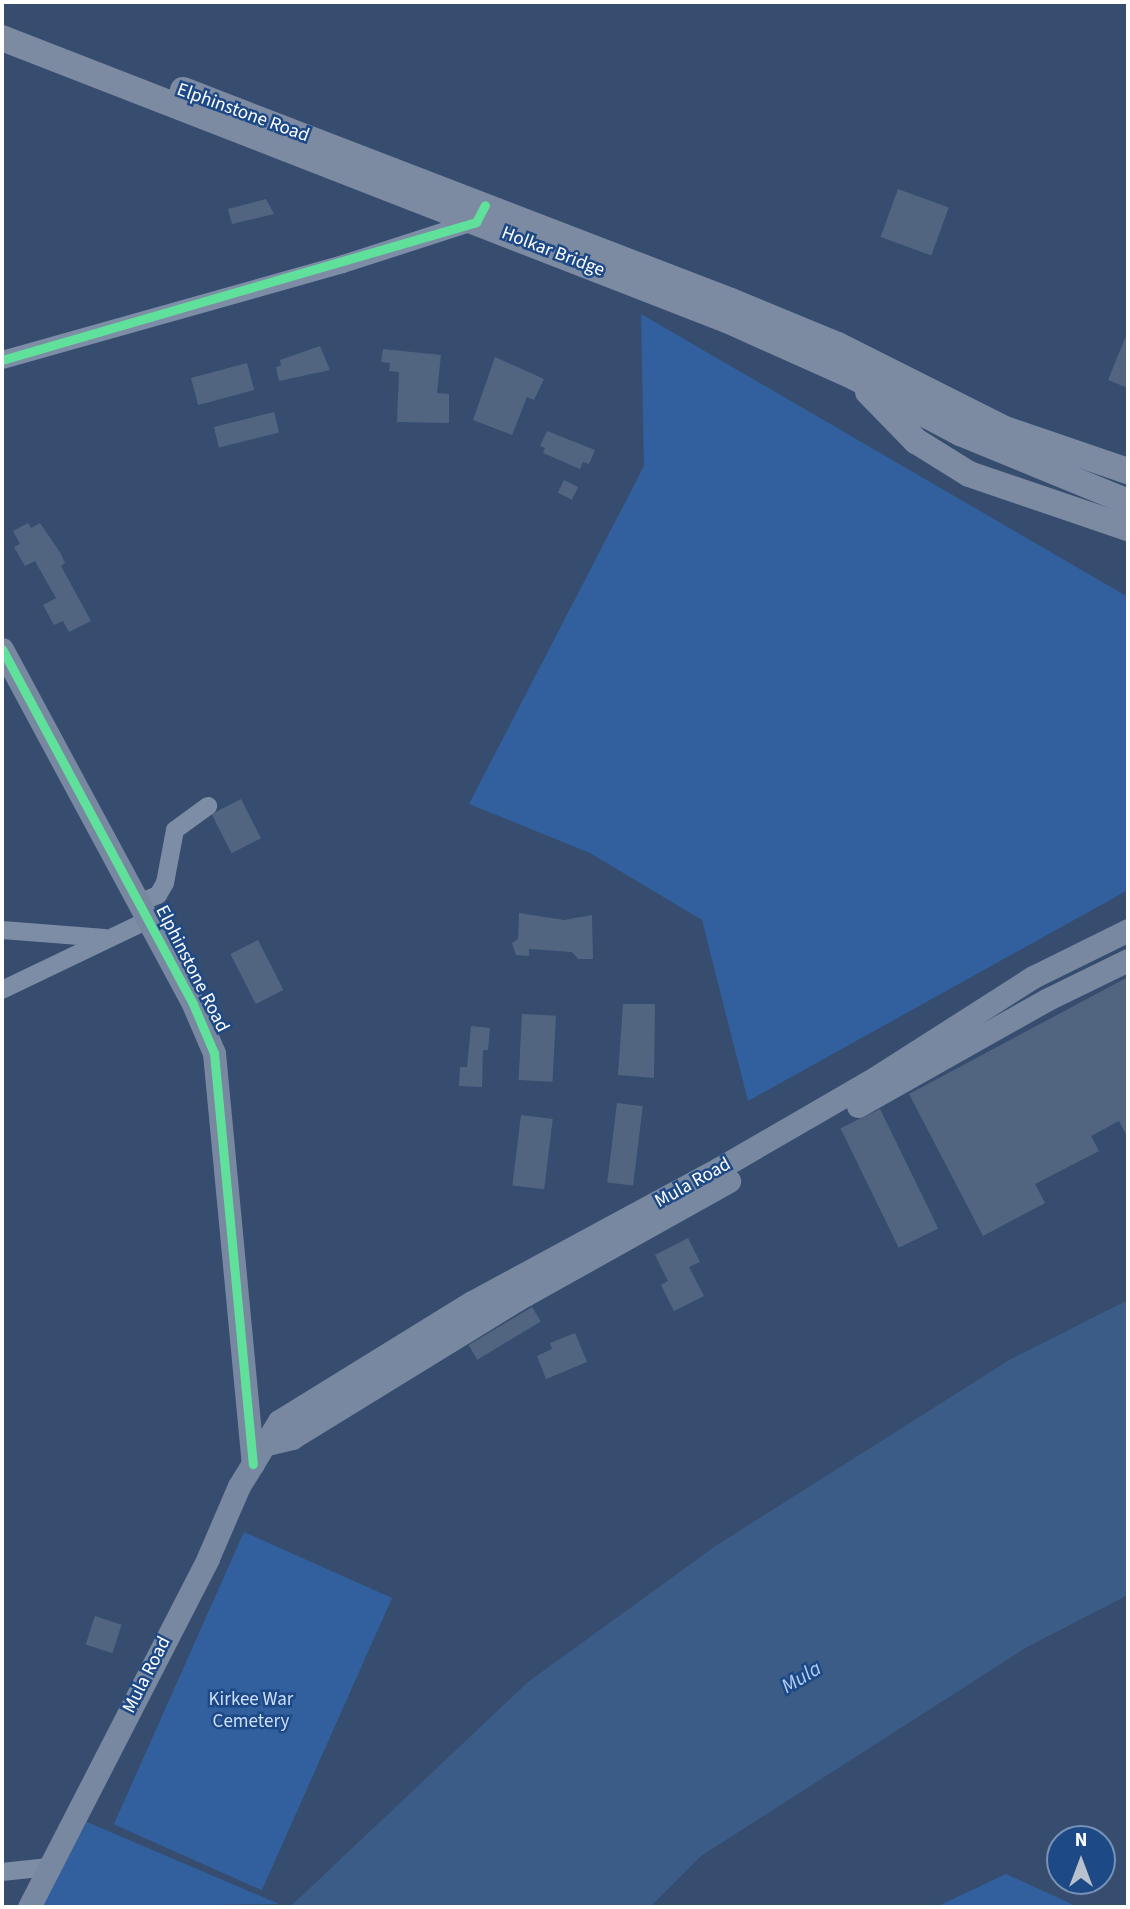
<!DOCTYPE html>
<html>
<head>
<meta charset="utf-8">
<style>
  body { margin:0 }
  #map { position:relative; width:1130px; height:1909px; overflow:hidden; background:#364d6f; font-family:"Source Sans 3",sans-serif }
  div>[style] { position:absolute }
  .green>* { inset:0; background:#32609e; transform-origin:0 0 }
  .water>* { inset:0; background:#3c5c88 }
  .building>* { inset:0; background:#526580; transform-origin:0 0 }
  .street>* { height:18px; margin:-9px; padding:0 9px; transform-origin:9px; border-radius:9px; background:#7d8da5 }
  .secondary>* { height:23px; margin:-11.5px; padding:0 11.5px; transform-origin:11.5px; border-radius:11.5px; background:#7888a0 }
  .primary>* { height:26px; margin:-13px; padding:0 13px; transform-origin:13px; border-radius:13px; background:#7c8ba2 }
  .cycleway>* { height:9px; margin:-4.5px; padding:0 4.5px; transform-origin:4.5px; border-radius:4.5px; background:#60e19b }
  span { translate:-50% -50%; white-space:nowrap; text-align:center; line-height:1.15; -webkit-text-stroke:5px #1e4987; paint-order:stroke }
  .street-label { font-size:19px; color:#fff }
  .park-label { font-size:19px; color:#ccdff8 }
  .water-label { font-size:21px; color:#b3cef2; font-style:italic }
  .frame { position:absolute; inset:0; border:4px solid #fff; pointer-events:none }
  .north { position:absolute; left:1046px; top:1825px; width:70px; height:70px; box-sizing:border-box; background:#1e4987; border:2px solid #7892b7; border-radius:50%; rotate:0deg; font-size:19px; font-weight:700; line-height:28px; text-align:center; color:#fff }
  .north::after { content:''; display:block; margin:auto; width:24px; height:32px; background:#b9c1cd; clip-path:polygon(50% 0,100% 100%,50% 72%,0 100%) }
</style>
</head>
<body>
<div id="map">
  <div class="green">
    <i style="clip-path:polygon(641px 314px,1128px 597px,1128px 890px,748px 1101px,702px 920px,590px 853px,469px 804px,644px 466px)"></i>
    <i style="left:244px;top:1532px;width:162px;height:320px;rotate:24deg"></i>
    <i style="clip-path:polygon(87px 1822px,279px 1904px,41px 1907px)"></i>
    <i style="clip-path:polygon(1006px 1874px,1078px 1907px,936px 1907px)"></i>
  </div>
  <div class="water">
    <i style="clip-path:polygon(1128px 1300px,1128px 1595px,1027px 1647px,701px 1856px,650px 1907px,290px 1907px,528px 1682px,717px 1545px,1011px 1359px)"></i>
  </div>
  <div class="building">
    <i style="left:898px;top:189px;width:54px;height:51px;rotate:20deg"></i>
    <i style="clip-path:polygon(266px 199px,274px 214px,232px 224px,228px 209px)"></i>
    <i style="clip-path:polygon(1128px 331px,1128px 388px,1108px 380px)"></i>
    <i style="clip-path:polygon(320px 346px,330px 370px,279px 381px,276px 367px,281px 366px,280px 360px)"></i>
    <i style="clip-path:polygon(383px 349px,441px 355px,437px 393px,449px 394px,449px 423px,397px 422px,399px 372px,389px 371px,390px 363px,381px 362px)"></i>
    <i style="clip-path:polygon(495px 357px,544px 379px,534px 400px,527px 397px,512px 435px,473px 420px)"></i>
    <i style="left:247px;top:363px;width:28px;height:58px;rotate:75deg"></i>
    <i style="left:274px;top:412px;width:21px;height:62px;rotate:76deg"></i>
    <i style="clip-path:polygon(547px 431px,595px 450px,589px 464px,583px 462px,580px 469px,543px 453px,545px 448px,540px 446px)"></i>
    <i style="left:564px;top:480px;width:16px;height:14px;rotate:27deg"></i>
    <i style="clip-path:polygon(28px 523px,31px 528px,40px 523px,60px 552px,65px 563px,61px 566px,91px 621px,69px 632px,63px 621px,54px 625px,43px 605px,56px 598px,35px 561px,25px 566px,14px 547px,20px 544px,13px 531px)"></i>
    <i style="left:241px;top:799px;width:44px;height:33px;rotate:63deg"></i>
    <i style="clip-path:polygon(519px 913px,564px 920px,592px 915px,593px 959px,578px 959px,572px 952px,529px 949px,529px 956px,516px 955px,512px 943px,518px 939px)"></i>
    <i style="left:258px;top:940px;width:56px;height:31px;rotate:63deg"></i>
    <i style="clip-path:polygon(1128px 977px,1128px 1138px,1119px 1121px,1091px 1136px,1099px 1151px,1035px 1184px,1045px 1203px,983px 1236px,909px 1094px)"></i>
    <i style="clip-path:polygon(623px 1004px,655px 1004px,654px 1078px,618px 1075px)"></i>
    <i style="left:522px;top:1014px;width:34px;height:66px;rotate:3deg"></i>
    <i style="clip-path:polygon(471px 1026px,490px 1028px,488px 1050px,483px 1050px,482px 1087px,459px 1086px,460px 1067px,467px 1067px)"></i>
    <i style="left:617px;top:1103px;width:26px;height:80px;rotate:7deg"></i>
    <i style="left:880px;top:1109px;width:133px;height:44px;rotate:64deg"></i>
    <i style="left:521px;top:1115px;width:32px;height:71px;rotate:7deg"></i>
    <i style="clip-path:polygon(688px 1238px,700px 1262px,689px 1267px,704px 1296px,674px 1311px,661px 1285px,668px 1281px,655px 1255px)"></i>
    <i style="left:532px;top:1307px;width:17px;height:74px;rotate:59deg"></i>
    <i style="clip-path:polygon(575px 1333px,587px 1362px,546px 1379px,537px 1356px,552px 1349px,550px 1343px)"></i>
    <i style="left:95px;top:1616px;width:28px;height:30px;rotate:18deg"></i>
  </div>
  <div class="street">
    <i style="left:2px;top:360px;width:354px;rotate:-15.7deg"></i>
    <i style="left:343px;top:264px;width:140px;rotate:-17.9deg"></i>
    <i style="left:139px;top:903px;width:21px;rotate:-23deg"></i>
    <i style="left:158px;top:895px;width:14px;rotate:-60deg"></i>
    <i style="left:165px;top:883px;width:54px;rotate:-79.3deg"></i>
    <i style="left:175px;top:830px;width:41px;rotate:-36deg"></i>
    <i style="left:2px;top:930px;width:103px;rotate:4.4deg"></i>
    <i style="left:2px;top:990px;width:162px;rotate:-25.6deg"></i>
    <i style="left:2px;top:1872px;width:47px;rotate:-6.1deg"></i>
  </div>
  <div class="secondary">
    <i style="left:2px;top:649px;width:403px;rotate:61.7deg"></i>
    <i style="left:193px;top:1004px;width:53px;rotate:66.8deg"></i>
    <i style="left:214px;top:1053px;width:413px;rotate:84.6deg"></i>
    <i style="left:858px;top:1106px;width:216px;rotate:-29.4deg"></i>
    <i style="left:1046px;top:1000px;width:91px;rotate:-26deg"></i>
    <i style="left:267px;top:1444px;width:26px;rotate:-13deg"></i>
    <i style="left:292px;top:1438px;width:265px;rotate:-31.6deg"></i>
    <i style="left:518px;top:1299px;width:242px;rotate:-29.2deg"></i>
    <i style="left:29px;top:1907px;width:392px;rotate:-62.8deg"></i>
    <i style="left:208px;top:1558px;width:78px;rotate:-66.7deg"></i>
    <i style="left:239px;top:1486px;width:76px;rotate:-58.4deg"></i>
    <i style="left:279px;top:1421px;width:227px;rotate:-31.7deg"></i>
    <i style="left:472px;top:1302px;width:280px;rotate:-28.4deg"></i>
    <i style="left:718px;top:1169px;width:181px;rotate:-30.1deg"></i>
    <i style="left:875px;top:1078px;width:188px;rotate:-32.6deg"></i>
    <i style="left:1033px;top:977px;width:106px;rotate:-26.3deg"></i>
  </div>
  <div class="primary">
    <i style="left:2px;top:38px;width:780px;rotate:21.27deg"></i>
    <i style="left:729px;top:321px;width:137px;rotate:24.1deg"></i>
    <i style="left:854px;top:377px;width:120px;rotate:27.8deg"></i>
    <i style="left:960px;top:433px;width:182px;rotate:22.3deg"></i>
    <i style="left:183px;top:90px;width:587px;rotate:21.06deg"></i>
    <i style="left:731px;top:301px;width:116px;rotate:22.4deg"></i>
    <i style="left:838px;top:345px;width:187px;rotate:26.7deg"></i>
    <i style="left:1005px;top:429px;width:130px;rotate:18.9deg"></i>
    <i style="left:868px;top:392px;width:69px;rotate:45.6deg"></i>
    <i style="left:916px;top:441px;width:62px;rotate:31.9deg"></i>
    <i style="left:969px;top:474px;width:168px;rotate:18.8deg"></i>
  </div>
  <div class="cycleway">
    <i style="left:2px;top:360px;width:494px;rotate:-16.2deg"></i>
    <i style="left:476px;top:222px;width:19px;rotate:-62deg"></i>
    <i style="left:2px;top:649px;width:403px;rotate:61.7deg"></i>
    <i style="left:193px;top:1004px;width:53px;rotate:66.8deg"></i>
    <i style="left:214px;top:1053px;width:413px;rotate:84.6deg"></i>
  </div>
  <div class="street-label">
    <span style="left:243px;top:113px;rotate:20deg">Elphinstone Road</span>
    <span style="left:553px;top:252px;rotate:21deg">Holkar Bridge</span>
    <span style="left:192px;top:969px;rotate:63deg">Elphinstone Road</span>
    <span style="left:693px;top:1183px;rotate:-29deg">Mula Road</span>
    <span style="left:147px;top:1675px;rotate:-63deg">Mula Road</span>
  </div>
  <div class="park-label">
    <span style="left:251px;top:1711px">Kirkee War<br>Cemetery</span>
  </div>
  <div class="water-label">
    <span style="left:801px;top:1677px;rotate:-31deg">Mula</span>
  </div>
  <div class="frame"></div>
  <div class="north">N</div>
</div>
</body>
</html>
